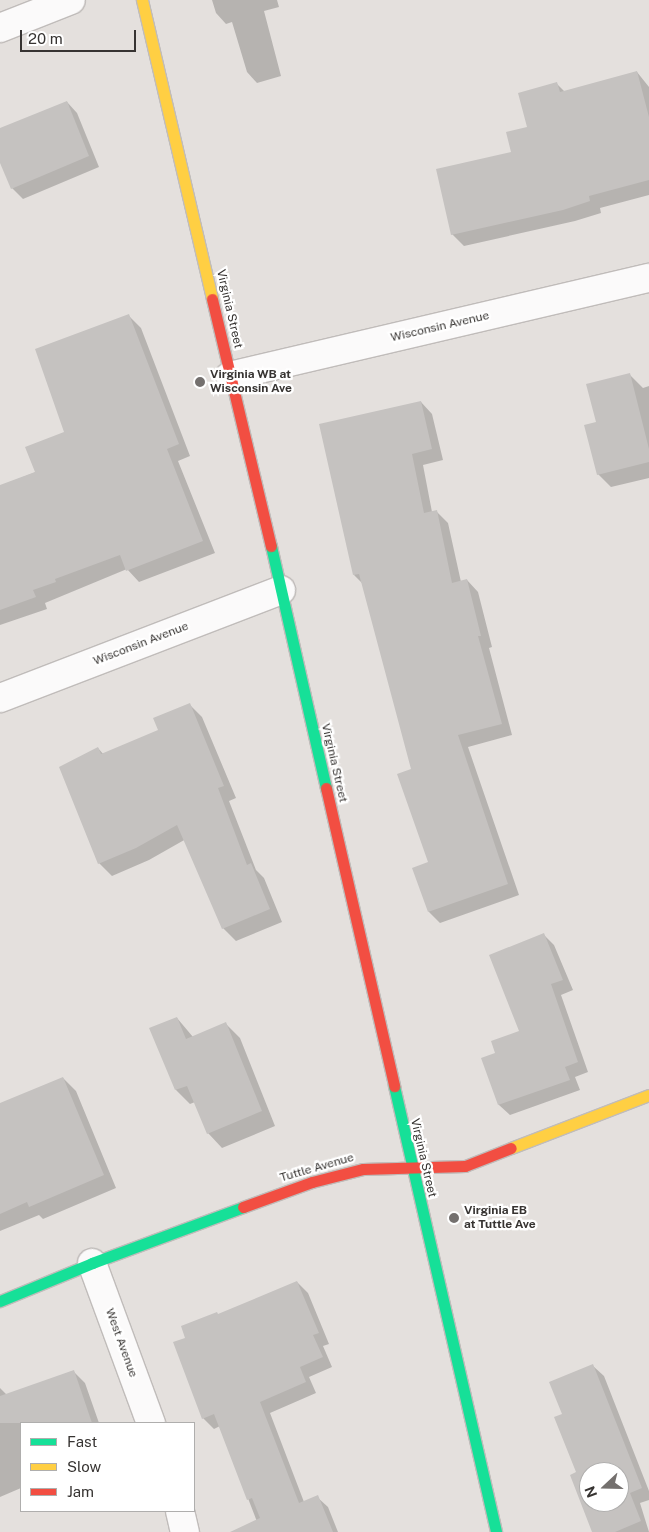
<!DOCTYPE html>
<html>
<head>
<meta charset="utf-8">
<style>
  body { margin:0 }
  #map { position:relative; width:649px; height:1532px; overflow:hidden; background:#e4e0dd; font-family:"Public Sans",sans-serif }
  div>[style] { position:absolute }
  .shadow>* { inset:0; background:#0003 }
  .building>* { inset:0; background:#c5c2c0 }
  .roads { filter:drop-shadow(1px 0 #c0bcba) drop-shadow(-1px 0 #c0bcba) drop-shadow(0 1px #c0bcba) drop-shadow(0 -1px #c0bcba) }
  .street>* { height:28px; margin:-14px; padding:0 14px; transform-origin:14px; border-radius:14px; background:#fbfafa }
  .fast>* { height:11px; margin:-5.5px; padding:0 5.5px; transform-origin:5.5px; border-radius:5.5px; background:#16e098 }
  .slow>* { height:11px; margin:-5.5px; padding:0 5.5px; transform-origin:5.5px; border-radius:5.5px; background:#ffcf43 }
  .jam>* { height:11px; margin:-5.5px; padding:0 5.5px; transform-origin:5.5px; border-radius:5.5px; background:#f24e42 }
  .dots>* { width:14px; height:14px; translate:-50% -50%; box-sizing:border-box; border:2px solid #fff; border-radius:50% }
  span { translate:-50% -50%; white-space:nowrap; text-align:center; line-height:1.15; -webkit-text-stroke:4.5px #fff; paint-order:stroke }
  .street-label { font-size:12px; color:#373432 }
  .poi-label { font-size:12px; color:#373432; font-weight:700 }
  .left { translate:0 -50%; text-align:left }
  .legend { position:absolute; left:20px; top:1422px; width:175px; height:90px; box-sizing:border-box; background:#fff; border:1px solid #afaead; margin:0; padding:6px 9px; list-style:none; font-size:15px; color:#373432 }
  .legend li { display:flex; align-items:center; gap:10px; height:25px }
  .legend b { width:25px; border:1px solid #afaead }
  .north { position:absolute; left:579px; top:1462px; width:50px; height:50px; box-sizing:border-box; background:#fff; border:1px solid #afaead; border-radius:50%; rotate:249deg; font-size:14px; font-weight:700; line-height:20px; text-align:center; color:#373432 }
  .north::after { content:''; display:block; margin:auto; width:18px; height:22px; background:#74706e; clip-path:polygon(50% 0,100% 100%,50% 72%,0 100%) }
  .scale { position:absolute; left:20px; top:30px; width:116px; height:22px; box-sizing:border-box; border:2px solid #373432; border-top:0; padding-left:6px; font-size:15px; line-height:18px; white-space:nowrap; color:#373432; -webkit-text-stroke:4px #fff; paint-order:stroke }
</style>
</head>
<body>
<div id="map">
  <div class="shadow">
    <i style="clip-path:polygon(212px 0,277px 0,279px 7px,264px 11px,281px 76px,257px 83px,247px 72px,232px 22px,226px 24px,216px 13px)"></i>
    <i style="clip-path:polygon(637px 72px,649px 87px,649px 195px,600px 208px,601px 213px,575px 221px,464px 246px,452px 234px,512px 153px,557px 84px,565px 92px)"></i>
    <i style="clip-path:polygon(67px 102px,77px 113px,99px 167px,23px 199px,12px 188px,0 159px,0 130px)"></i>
    <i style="clip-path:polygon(129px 316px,141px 328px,190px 456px,178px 461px,215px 553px,139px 582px,127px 569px,45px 603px,47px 609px,0 625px,0 486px,36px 472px,65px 433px)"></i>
    <i style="clip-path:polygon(630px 375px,643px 388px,649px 386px,649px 478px,611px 487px,598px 474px,597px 423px)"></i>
    <i style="clip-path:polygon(421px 402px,432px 414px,443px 460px,423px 465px,432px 512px,436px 511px,448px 523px,461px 582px,467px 580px,478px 592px,492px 647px,489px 648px,512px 735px,468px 747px,519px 895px,440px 923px,429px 912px,429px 863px,412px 770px,363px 584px,354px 575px)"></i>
    <i style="clip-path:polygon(189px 704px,202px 717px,236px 798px,229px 801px,256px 870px,264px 878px,282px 922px,236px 941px,223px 928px,186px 839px,149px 860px,112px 876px,99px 863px,98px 748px,104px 755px,160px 731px)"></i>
    <i style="clip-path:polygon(543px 934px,554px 945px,573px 990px,561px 995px,588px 1072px,575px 1077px,580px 1090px,510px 1115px,499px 1105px,483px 1059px,497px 1053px,521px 1032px)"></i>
    <i style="clip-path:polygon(177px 1018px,193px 1037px,226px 1024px,240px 1038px,275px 1126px,222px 1148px,208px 1133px,195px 1102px,190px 1104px,176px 1090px)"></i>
    <i style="clip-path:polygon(63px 1078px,76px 1091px,116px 1188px,43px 1219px,39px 1215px,0 1231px,0 1146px)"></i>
    <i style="clip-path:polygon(297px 1282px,308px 1293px,329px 1344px,323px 1346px,332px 1367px,309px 1377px,316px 1393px,270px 1413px,304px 1502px,317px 1497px,328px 1507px,338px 1532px,261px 1532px,220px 1426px,214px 1429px,203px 1418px,187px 1338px,219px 1315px)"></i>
    <i style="clip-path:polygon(evenodd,593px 1366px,604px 1376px,649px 1491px,649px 1500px,640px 1503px,649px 1532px,593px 1532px,564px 1415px,593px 1366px,589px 1472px,619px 1472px,619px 1502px,589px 1502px,589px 1472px)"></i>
    <i style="clip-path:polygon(73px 1371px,85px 1383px,99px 1423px,21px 1423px,21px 1488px,0 1497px,0 1388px,7px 1395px)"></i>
  </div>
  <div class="building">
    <i style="clip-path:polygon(637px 71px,649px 117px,649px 180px,589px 196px,590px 201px,563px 210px,451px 235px,436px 169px,511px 152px,506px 132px,527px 127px,518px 93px,557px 82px,560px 92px)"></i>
    <i style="clip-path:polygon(67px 101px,89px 156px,11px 189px,0 163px,0 128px)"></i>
    <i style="clip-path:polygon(129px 314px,179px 444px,167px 449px,203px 541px,126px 571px,120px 555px,55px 579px,56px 582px,33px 590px,36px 597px,0 610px,0 485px,35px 472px,25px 447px,64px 432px,35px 349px)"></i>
    <i style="clip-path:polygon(630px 373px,649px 449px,649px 462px,597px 475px,584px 425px,596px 422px,586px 384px)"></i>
    <i style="clip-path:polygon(421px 401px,432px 449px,412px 454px,424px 513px,437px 510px,452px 583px,467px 579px,481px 636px,478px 636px,502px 724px,458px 735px,508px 884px,428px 912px,412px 868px,428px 862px,397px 774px,411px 769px,359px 574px,353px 575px,319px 424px)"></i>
    <i style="clip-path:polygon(190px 703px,224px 786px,218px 788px,247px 865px,251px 863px,270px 909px,222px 929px,177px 825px,136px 848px,98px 864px,59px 767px,98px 747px,101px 754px,158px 730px,153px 718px)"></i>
    <i style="clip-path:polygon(544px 933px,563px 980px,551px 984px,578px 1062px,565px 1067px,570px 1080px,498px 1105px,481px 1058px,495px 1053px,491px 1041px,519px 1031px,489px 955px)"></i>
    <i style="clip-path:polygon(177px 1017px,186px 1039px,226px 1022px,262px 1111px,207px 1134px,187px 1086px,175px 1090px,149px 1028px)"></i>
    <i style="clip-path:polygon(63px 1077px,104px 1175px,29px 1207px,27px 1202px,0 1214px,0 1103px)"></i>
    <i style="clip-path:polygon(297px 1281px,319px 1333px,313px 1335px,323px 1357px,300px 1367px,306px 1382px,260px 1402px,299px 1503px,318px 1495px,333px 1532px,230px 1532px,260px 1518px,252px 1498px,247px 1500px,214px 1414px,202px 1419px,173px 1342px,185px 1338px,181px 1326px,217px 1312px,218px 1314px)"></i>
    <i style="clip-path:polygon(evenodd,593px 1364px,642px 1488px,630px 1493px,641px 1521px,615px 1532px,592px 1532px,570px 1475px,576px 1472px,554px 1417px,562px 1414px,549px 1382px,593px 1364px,589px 1472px,619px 1472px,619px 1502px,589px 1502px,589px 1472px)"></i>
    <i style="clip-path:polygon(74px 1370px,92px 1423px,0 1423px,0 1396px)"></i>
  </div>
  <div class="roads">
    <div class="street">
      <i style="left:0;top:28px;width:76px;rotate:-21.5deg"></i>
      <i style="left:230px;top:376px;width:430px;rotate:-13.2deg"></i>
      <i style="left:0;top:698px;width:301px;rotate:-21deg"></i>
      <i style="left:92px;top:1263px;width:171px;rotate:69.8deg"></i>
      <i style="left:180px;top:1511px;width:22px;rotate:77deg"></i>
    </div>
    <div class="fast">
      <i style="left:271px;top:546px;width:248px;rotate:77.2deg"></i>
      <i style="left:394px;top:1086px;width:458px;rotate:77.1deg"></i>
      <i style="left:0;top:1301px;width:100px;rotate:-22.4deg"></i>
      <i style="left:92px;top:1263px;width:161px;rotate:-20.3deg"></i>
    </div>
    <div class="slow">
      <i style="left:142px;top:0;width:307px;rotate:76.8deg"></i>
      <i style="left:511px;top:1148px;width:148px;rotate:-21deg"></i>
    </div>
    <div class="jam">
      <i style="left:212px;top:299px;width:254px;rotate:76.6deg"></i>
      <i style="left:326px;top:788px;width:306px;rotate:77.1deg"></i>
      <i style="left:243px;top:1207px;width:73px;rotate:-19.9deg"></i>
      <i style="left:312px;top:1182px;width:53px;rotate:-14.3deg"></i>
      <i style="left:363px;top:1169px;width:102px;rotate:-1.7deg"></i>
      <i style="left:465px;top:1166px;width:49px;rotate:-21.4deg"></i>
    </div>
  </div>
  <div class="dots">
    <i style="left:200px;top:382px;background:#74706e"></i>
    <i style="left:454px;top:1218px;background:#74706e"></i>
  </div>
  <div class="street-label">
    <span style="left:229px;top:309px;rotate:77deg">Virginia Street</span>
    <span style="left:440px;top:327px;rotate:-13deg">Wisconsin Avenue</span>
    <span style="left:141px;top:644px;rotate:-21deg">Wisconsin Avenue</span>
    <span style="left:334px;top:763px;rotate:77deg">Virginia Street</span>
    <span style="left:423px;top:1158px;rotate:77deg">Virginia Street</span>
    <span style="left:317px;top:1168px;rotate:-16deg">Tuttle Avenue</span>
    <span style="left:121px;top:1343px;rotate:70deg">West Avenue</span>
  </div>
  <div class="poi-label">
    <span class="left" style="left:210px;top:382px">Virginia WB at<br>Wisconsin Ave</span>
    <span class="left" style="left:464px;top:1218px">Virginia EB<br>at Tuttle Ave</span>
  </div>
  <ul class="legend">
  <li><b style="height:6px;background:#16e098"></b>Fast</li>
  <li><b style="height:6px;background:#ffcf43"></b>Slow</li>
  <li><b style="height:6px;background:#f24e42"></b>Jam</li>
  </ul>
  <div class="north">N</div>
  <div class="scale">20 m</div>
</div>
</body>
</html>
